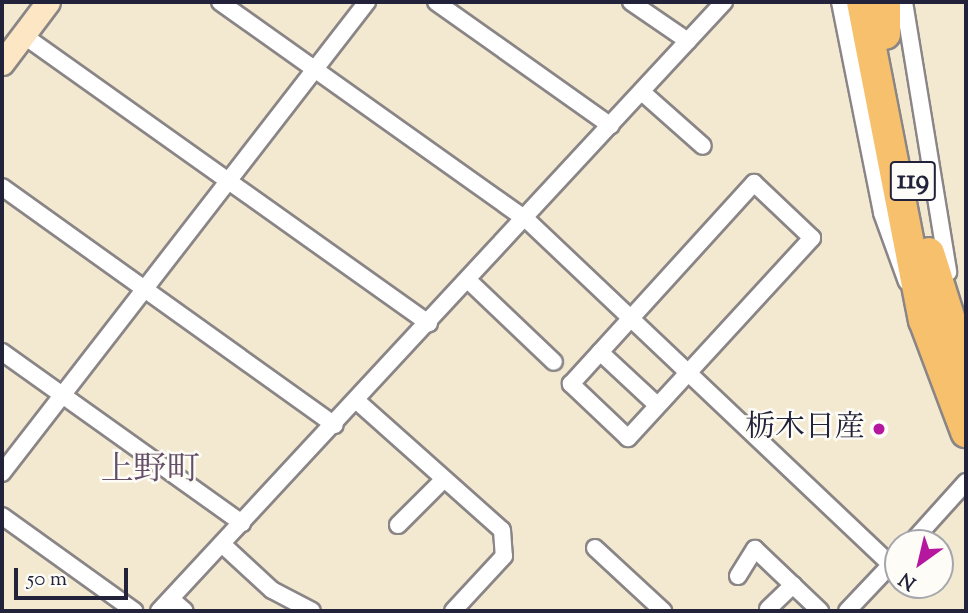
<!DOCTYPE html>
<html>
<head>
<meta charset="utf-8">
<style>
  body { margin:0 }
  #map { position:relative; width:968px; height:613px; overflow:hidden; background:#f3e8d0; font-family:"Sorts Mill Goudy","Noto Serif JP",serif }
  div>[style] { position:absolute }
  .roads { filter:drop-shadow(2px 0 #8a8586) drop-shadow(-2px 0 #8a8586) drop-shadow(0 2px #8a8586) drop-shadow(0 -2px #8a8586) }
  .street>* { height:16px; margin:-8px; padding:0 8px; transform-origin:8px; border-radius:8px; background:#fff }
  .secondary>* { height:23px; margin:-11.5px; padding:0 11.5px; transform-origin:11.5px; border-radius:11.5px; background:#fce6c4 }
  .highway>* { height:30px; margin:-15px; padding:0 15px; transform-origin:15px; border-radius:15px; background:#f7c06c }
  .dots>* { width:19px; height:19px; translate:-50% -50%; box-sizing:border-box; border:4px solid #fdfcf7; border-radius:50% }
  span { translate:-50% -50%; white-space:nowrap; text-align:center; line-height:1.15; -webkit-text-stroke:5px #fdfcf7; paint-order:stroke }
  .shield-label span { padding:2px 5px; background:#fdfcf7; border:2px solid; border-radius:5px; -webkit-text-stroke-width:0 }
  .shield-label { font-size:28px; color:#22223b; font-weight:700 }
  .poi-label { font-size:30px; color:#22223b }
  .right { translate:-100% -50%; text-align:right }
  .quarter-label { font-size:33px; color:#654f68 }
  .frame { position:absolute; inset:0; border:4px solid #22223b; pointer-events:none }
  .north { position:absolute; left:884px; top:529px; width:70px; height:70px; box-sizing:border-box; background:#fdfcf7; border:2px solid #a5a5ac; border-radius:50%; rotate:214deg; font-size:19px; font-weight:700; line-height:28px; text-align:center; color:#22223b }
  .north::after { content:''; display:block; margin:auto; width:24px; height:32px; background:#b5179e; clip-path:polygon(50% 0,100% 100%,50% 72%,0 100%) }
  .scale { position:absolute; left:14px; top:568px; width:114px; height:32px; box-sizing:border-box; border:4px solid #22223b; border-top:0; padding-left:9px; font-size:21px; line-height:24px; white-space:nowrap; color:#22223b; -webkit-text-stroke:5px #fdfcf7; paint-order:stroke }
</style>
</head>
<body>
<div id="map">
  <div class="roads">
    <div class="street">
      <i style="left:220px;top:2px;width:377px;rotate:35.4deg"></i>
      <i style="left:527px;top:220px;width:502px;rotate:43.46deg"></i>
      <i style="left:436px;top:2px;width:214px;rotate:35.3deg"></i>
      <i style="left:631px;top:2px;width:69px;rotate:34.4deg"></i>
      <i style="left:840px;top:2px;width:215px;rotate:78.7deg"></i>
      <i style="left:882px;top:213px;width:73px;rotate:70.1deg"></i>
      <i style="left:904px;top:2px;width:274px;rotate:80.7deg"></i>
      <i style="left:23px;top:35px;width:498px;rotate:35.4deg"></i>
      <i style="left:642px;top:92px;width:81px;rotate:41.5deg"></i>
      <i style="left:754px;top:183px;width:80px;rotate:43.5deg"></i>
      <i style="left:812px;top:238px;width:272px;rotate:132.6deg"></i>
      <i style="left:628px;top:438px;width:79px;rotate:-136.5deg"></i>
      <i style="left:571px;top:384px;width:272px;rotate:-47.7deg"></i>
      <i style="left:2px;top:187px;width:409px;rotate:35.6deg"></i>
      <i style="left:469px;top:281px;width:117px;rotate:43.6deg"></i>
      <i style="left:2px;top:352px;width:295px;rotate:35.5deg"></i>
      <i style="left:600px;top:352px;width:78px;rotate:42.9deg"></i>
      <i style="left:357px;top:401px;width:194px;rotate:41.7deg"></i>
      <i style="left:502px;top:530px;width:26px;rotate:86deg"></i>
      <i style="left:504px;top:556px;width:75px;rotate:132.8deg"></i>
      <i style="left:2px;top:473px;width:596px;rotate:-52.23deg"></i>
      <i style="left:2px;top:516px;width:163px;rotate:35.7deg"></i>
      <i style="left:398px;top:525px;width:65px;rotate:-45deg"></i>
      <i style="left:911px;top:543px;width:82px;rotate:-48deg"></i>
      <i style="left:222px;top:544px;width:68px;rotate:42.6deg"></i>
      <i style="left:272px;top:590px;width:45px;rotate:27.7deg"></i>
      <i style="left:595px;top:548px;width:93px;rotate:42.8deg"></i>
      <i style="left:738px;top:576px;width:32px;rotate:-58deg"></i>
      <i style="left:755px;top:549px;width:90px;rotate:43.6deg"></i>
      <i style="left:171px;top:599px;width:18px;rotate:41deg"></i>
      <i style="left:768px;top:609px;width:35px;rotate:-44deg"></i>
      <i style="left:159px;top:611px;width:831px;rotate:-47.15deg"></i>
      <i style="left:847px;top:611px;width:74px;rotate:-46.6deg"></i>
    </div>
    <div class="secondary">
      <i style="left:2px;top:63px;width:76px;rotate:-53deg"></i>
    </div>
    <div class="highway">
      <i style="left:862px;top:2px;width:324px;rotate:79deg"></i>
      <i style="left:924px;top:320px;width:120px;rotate:69.4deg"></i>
      <i style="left:885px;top:2px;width:32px;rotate:90deg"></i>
      <i style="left:929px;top:253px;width:123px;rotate:72.5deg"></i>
    </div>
  </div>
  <div class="dots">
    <i style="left:879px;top:429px;background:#b5179e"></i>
  </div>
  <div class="shield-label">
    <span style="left:913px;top:181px">119</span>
  </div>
  <div class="poi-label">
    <span class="right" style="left:865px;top:429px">栃木日産</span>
  </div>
  <div class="quarter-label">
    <span style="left:150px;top:472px">上野町</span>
  </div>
  <div class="frame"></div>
  <div class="north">N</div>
  <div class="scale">50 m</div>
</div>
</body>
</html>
